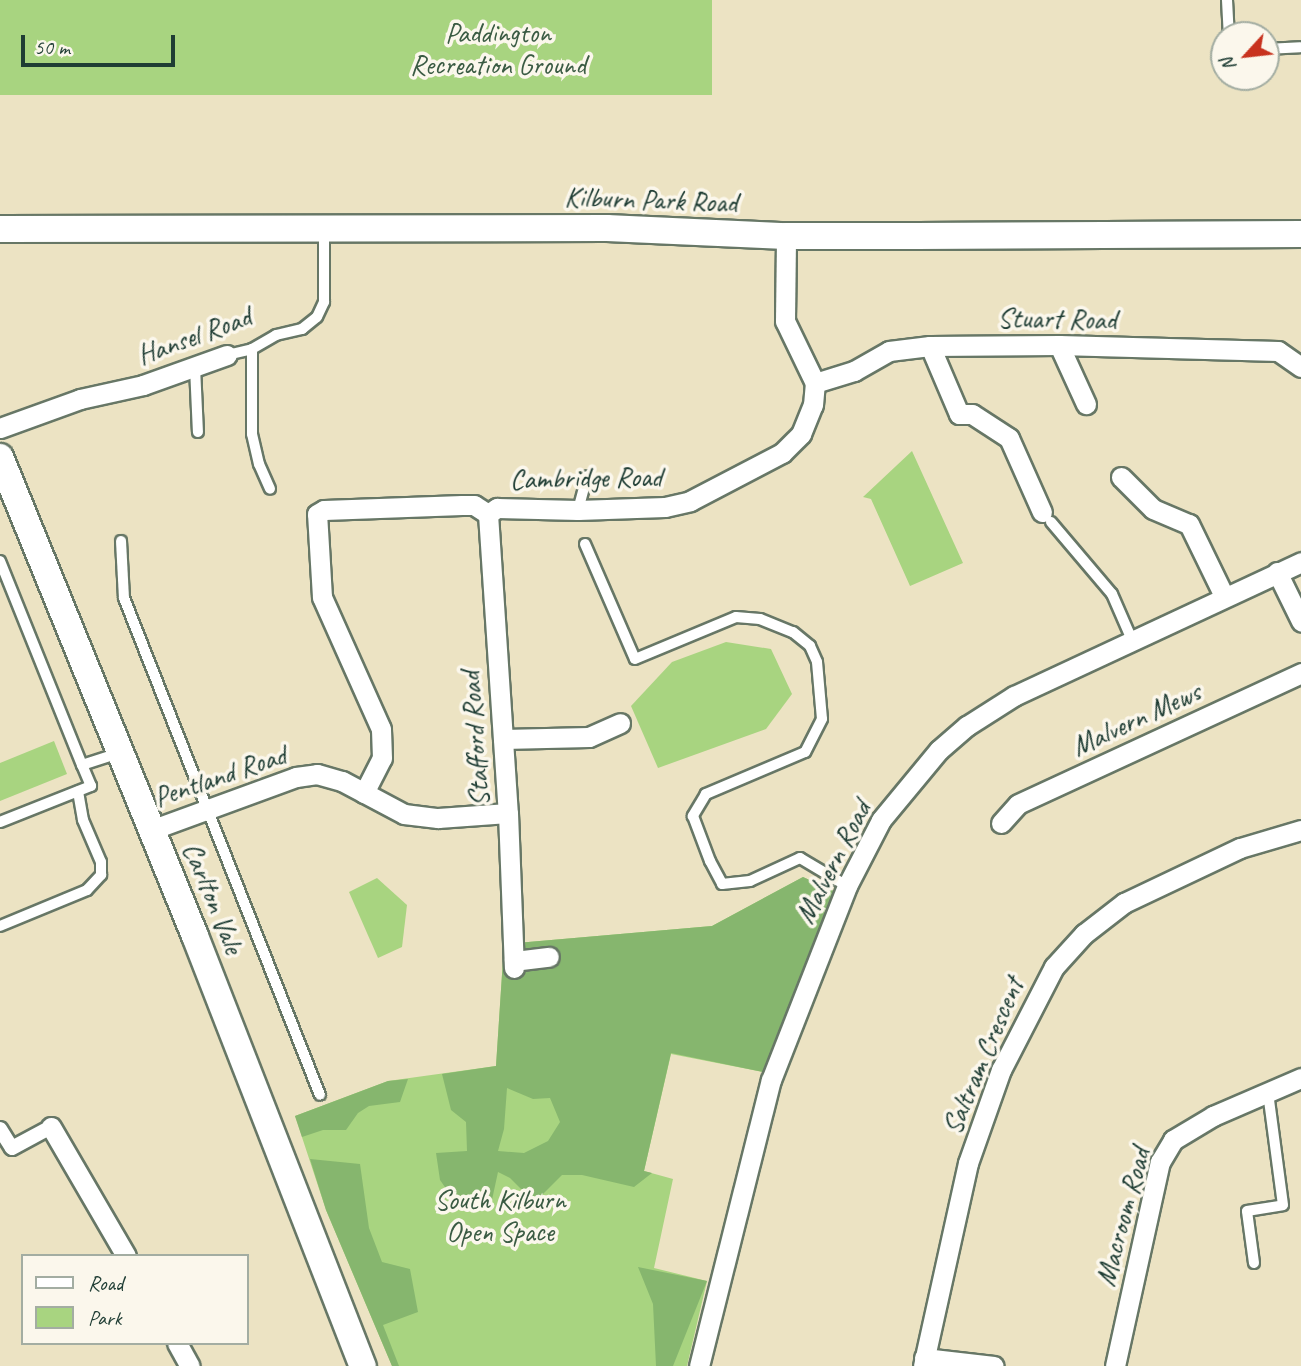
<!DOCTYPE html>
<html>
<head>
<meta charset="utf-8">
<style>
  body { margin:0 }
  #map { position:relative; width:1301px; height:1366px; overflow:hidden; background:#ece3c3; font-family:Caveat,sans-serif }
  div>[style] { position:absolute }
  .green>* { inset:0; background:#a8d480; transform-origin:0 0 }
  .forest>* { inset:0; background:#86b66e }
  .roads { filter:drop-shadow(2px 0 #677766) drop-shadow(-2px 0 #677766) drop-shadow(0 2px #677766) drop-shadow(0 -2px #677766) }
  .service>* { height:10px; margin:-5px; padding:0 5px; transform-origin:5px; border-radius:5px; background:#fff }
  .pedestrian>* { height:14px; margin:-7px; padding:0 7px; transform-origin:7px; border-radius:7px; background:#fff }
  .minor>* { height:19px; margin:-9.5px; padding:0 9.5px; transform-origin:9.5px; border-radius:9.5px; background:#fff }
  .secondary>* { height:26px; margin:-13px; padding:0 13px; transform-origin:13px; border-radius:13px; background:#fff }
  span { translate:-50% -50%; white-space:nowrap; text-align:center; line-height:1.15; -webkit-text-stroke:7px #fbf7ec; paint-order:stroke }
  .park-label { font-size:28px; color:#3a5b43 }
  .street-label { font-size:28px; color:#1f3d34 }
  .legend { position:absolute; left:21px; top:1254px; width:228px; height:91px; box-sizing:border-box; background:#fbf7ec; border:2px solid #a3ada2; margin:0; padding:9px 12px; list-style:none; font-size:21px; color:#1f3d34 }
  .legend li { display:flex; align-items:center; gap:14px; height:35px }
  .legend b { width:35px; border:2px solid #a3ada2 }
  .north { position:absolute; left:1210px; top:21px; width:70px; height:70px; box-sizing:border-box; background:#fbf7ec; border:2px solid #a3ada2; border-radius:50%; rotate:243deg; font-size:19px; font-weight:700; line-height:28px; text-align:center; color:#1f3d34 }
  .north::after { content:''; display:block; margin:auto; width:24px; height:32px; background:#c8321e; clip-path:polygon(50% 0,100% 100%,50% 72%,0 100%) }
  .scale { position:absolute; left:21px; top:35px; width:154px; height:32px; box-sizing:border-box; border:4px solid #1f3d34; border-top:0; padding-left:9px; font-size:21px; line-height:24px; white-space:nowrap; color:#1f3d34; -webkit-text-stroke:5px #fbf7ec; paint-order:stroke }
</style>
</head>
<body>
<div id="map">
  <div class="green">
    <i style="left:0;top:0;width:712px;height:95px"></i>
    <i style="clip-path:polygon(912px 451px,963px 563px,910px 586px,871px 499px,863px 497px)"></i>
    <i style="clip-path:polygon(726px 642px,771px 649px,792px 694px,766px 729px,658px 768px,631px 706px,672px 662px)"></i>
    <i style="clip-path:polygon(54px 741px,67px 774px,0 801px,0 763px)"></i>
    <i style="clip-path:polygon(803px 877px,838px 893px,763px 1072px,671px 1054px,644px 1171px,673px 1179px,654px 1268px,707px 1281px,687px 1366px,392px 1366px,326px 1210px,295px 1116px,388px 1081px,496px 1066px,504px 944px,712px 926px)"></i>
    <i style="clip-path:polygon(377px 878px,407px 905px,402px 947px,378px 958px,349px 892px)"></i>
  </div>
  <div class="forest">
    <i style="clip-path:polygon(evenodd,803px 877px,838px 893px,763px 1072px,671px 1053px,644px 1171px,652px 1173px,634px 1187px,582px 1175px,562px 1175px,541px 1196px,528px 1196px,510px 1178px,498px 1172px,490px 1209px,456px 1203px,440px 1180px,436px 1153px,467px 1151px,466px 1122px,451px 1110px,442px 1074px,496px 1066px,504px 944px,712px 926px,803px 877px,507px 1088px,533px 1099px,550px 1098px,560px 1122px,548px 1141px,524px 1153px,498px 1151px,504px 1129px,507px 1088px)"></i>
    <i style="clip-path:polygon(408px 1079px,400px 1102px,369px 1106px,358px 1113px,346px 1130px,323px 1130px,302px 1137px,295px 1116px,388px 1081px)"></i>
    <i style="clip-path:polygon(310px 1159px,360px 1164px,369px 1228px,382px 1262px,410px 1269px,418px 1312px,383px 1325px,399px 1366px,392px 1366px,326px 1210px)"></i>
    <i style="clip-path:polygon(638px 1267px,707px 1281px,673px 1366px,656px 1366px,653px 1304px)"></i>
  </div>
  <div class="roads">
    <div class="service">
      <i style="left:1227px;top:0;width:35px;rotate:87deg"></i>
      <i style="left:1266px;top:49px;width:34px;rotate:-3deg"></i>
      <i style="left:252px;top:349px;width:85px;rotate:90deg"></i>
      <i style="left:252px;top:434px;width:31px;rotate:77deg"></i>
      <i style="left:259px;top:464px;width:27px;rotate:66deg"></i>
      <i style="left:227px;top:355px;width:26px;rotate:-13deg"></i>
      <i style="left:252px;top:349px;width:28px;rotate:-30deg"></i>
      <i style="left:276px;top:335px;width:27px;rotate:-13deg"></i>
      <i style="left:302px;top:329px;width:19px;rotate:-39deg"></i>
      <i style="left:317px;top:317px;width:17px;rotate:-65deg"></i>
      <i style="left:324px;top:302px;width:71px;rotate:-90deg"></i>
      <i style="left:195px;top:367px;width:65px;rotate:87.4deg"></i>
      <i style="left:578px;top:510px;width:35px;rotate:-75deg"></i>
      <i style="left:1051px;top:522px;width:94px;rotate:49.7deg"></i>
      <i style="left:1112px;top:594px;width:50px;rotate:66.5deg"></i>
      <i style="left:121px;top:541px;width:57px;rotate:87deg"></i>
      <i style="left:124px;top:598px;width:534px;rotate:68.48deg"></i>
      <i style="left:585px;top:544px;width:125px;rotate:66.5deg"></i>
      <i style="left:635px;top:659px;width:109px;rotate:-22.6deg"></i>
      <i style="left:736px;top:617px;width:24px;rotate:5deg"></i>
      <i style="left:760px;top:619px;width:35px;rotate:22deg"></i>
      <i style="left:793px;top:632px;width:22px;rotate:39deg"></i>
      <i style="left:810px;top:646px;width:17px;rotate:66deg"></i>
      <i style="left:817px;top:662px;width:57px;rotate:85deg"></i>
      <i style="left:822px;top:719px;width:37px;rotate:117deg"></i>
      <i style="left:805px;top:752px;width:108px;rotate:157deg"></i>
      <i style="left:706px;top:794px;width:26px;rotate:121deg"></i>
      <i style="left:693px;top:816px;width:48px;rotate:69.3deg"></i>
      <i style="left:710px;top:861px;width:26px;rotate:62deg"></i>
      <i style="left:722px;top:884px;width:28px;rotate:-6deg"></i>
      <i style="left:750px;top:881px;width:55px;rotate:-24.7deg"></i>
      <i style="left:800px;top:858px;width:55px;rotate:30.8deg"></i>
      <i style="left:0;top:561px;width:220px;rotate:68.1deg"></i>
      <i style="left:0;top:822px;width:98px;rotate:-21.6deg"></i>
      <i style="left:91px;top:786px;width:23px;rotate:-113deg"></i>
      <i style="left:82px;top:765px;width:39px;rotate:-18deg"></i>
      <i style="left:0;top:926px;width:94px;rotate:-22.5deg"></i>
      <i style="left:87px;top:890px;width:21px;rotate:-47deg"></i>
      <i style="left:101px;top:875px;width:13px;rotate:-90deg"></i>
      <i style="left:101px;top:862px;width:46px;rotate:-113.2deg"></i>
      <i style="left:83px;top:820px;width:29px;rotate:-100deg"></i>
      <i style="left:1254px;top:1263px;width:52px;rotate:-97.7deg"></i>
      <i style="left:1247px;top:1211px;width:36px;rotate:-9deg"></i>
      <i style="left:1283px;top:1205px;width:114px;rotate:-97.6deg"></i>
    </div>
    <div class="pedestrian">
      <i style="left:0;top:1129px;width:22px;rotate:58deg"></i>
      <i style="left:12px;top:1148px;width:44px;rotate:-28.3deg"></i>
    </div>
    <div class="minor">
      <i style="left:1059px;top:345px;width:65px;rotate:65.4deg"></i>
      <i style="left:930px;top:346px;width:74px;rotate:66.9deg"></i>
      <i style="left:959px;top:414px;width:13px"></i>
      <i style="left:972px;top:414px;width:44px;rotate:33deg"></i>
      <i style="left:1009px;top:438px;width:81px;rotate:66deg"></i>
      <i style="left:815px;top:383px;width:41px;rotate:-17.1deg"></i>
      <i style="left:854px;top:371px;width:40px;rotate:-29.7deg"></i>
      <i style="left:889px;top:351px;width:41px;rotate:-7deg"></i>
      <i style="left:930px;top:346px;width:129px;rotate:-0.4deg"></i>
      <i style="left:1059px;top:345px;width:219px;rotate:1.6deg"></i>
      <i style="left:1278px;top:351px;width:28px;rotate:35deg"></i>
      <i style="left:0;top:428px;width:85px;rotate:-19.9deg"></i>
      <i style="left:80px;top:399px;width:65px;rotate:-12.5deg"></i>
      <i style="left:143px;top:385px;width:89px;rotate:-19.7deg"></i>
      <i style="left:1121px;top:477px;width:45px;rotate:45deg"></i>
      <i style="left:1153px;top:509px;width:39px;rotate:23deg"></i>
      <i style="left:1189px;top:524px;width:80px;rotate:64.1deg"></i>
      <i style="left:488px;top:514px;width:300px;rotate:86.2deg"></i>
      <i style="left:508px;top:813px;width:155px;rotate:87.8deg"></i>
      <i style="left:1277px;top:572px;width:55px;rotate:63.9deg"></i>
      <i style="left:503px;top:739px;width:86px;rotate:-1.3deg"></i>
      <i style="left:589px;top:737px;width:34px;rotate:-24deg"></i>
      <i style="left:364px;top:793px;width:39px;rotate:-63deg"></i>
      <i style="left:382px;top:758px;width:29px;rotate:-92deg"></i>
      <i style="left:381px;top:729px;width:145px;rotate:-114.1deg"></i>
      <i style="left:322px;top:597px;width:83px;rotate:-93.4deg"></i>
      <i style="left:317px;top:514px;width:8px;rotate:-30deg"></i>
      <i style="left:324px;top:510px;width:138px;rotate:-2.1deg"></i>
      <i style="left:462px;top:505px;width:12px"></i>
      <i style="left:474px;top:505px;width:17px;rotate:33deg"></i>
      <i style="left:488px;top:514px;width:11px;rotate:-34deg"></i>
      <i style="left:497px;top:508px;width:81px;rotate:1.4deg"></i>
      <i style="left:578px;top:510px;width:87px;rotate:-2deg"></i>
      <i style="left:665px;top:507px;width:26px;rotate:-13deg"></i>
      <i style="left:690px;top:501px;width:104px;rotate:-27.6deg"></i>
      <i style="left:782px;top:453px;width:27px;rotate:-45deg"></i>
      <i style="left:801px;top:434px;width:31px;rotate:-68deg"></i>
      <i style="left:813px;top:405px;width:22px;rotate:-85deg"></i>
      <i style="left:815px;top:383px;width:69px;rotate:-115.8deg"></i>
      <i style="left:785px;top:321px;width:85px;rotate:-89.3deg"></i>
      <i style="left:1001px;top:823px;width:25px;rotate:-48deg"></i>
      <i style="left:1018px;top:804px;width:312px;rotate:-24.8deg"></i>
      <i style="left:151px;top:830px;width:154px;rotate:-20.1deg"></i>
      <i style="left:296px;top:777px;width:21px;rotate:-8deg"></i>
      <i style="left:317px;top:774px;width:26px;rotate:16deg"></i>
      <i style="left:342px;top:781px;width:70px;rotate:28deg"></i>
      <i style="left:404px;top:814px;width:34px;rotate:7deg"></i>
      <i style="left:438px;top:818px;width:70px;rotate:-4.1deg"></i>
      <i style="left:514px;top:961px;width:35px;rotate:-7deg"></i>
      <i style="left:51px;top:1127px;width:149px;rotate:59.8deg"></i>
      <i style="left:177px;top:1343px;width:26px;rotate:61deg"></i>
      <i style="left:924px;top:1358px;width:70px;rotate:6.5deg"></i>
      <i style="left:699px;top:1366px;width:295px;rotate:-75.9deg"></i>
      <i style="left:771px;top:1080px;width:208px;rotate:-68.6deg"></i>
      <i style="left:847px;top:886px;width:74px;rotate:-62.7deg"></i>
      <i style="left:881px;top:820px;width:91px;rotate:-50.4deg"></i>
      <i style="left:939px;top:750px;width:37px;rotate:-41deg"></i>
      <i style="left:967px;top:726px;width:56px;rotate:-32.6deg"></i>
      <i style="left:1014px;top:696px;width:317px;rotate:-25deg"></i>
      <i style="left:923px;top:1366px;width:208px;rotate:-77.5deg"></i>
      <i style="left:968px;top:1163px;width:99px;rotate:-70.5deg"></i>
      <i style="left:1001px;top:1070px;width:116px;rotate:-62.8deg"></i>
      <i style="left:1054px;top:967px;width:45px;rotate:-47.7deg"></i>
      <i style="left:1084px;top:934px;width:51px;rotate:-37.8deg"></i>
      <i style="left:1124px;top:903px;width:128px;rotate:-25.4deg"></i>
      <i style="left:1240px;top:848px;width:64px;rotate:-16.4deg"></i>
      <i style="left:1115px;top:1366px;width:209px;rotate:-77.6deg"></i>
      <i style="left:1160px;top:1162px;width:26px;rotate:-59deg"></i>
      <i style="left:1173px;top:1140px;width:47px;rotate:-31deg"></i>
      <i style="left:1213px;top:1116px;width:96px;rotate:-23.4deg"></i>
    </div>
    <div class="secondary">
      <i style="left:0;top:229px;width:607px;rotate:-0.09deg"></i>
      <i style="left:607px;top:228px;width:179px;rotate:2.6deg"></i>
      <i style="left:786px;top:236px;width:131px"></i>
      <i style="left:917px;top:236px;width:384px;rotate:-0.3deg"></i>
      <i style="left:0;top:457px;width:517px;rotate:67.85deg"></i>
      <i style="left:195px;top:936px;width:462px;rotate:68.7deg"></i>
    </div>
  </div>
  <div class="park-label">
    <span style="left:498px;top:49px">Paddington<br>Recreation Ground</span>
    <span style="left:500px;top:1216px">South Kilburn<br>Open Space</span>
  </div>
  <div class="street-label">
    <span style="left:651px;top:200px;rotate:2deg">Kilburn Park Road</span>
    <span style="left:1057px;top:319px;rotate:1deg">Stuart Road</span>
    <span style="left:194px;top:336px;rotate:-20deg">Hansel Road</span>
    <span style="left:586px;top:478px;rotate:-1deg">Cambridge Road</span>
    <span style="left:1136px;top:719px;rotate:-25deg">Malvern Mews</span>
    <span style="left:475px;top:739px;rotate:-94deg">Stafford Road</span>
    <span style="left:220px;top:776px;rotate:-19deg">Pentland Road</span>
    <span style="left:833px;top:862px;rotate:-63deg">Malvern Road</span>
    <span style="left:213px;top:898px;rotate:68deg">Carlton Vale</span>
    <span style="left:983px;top:1056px;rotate:-67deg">Saltram Crescent</span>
    <span style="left:1123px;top:1217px;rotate:-75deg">Macroom Road</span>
  </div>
  <ul class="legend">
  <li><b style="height:9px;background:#fff"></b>Road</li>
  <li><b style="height:19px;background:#a8d480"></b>Park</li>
  </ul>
  <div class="north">N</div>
  <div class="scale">50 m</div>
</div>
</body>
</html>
